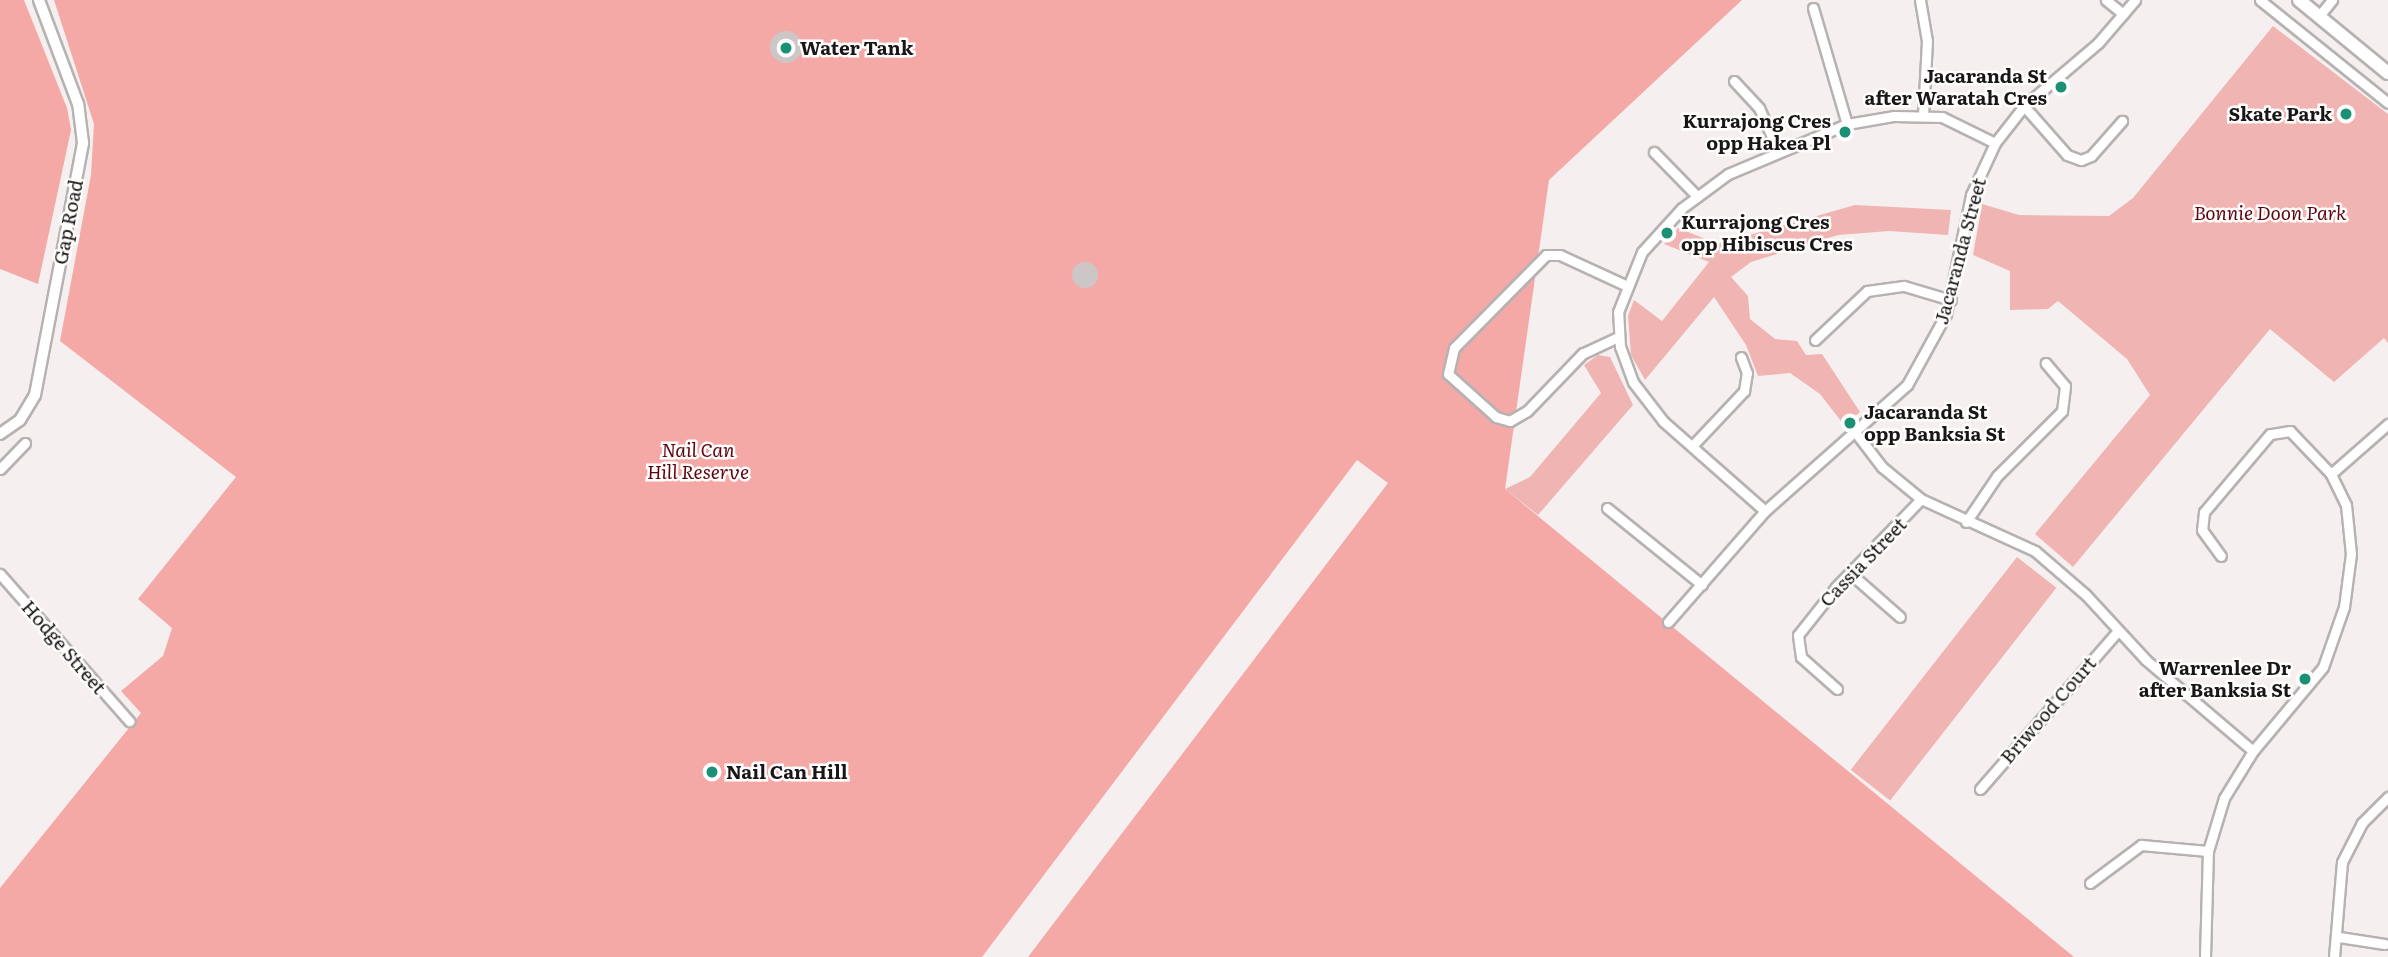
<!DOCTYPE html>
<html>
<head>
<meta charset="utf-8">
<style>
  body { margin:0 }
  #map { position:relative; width:2388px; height:957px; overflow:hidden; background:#f5efef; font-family:Literata,serif }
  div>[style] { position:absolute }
  .green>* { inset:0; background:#f0b5b2; transform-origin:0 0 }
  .forest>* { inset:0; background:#f4a9a7 }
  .building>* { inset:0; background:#ccc7c6 }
  .round { border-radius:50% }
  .roads { filter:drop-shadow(2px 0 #b7b2b2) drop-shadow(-2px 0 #b7b2b2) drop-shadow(0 2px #b7b2b2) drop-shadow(0 -2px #b7b2b2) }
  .minor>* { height:9px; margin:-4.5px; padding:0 4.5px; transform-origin:4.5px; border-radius:4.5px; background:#fff }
  .tertiary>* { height:10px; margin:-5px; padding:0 5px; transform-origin:5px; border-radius:5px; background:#fff }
  .secondary>* { height:12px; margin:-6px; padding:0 6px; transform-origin:6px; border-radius:6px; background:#fff }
  .dots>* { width:19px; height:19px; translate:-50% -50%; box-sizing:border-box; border:4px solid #fffefd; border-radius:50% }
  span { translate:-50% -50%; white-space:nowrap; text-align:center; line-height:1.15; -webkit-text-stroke:5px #fffefd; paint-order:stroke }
  .poi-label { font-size:19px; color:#181616; font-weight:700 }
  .left { translate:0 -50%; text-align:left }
  .right { translate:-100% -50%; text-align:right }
  .park-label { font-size:19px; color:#5e0512; font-style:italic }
  .street-label { font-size:19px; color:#181616 }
</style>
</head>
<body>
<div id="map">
  <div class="green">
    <i style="clip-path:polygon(2273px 26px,2388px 114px,2388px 343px,2384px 338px,2334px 382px,2270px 329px,2073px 567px,2035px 534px,2150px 395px,2127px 359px,2058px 301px,2048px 309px,2010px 310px,2010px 271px,1973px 255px,1982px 204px,2019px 215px,2109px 216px,2133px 198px)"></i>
    <i style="clip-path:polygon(1855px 205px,1951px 210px,1948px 235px,1889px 231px,1838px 235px,1751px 262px,1731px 277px,1748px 296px,1750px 319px,1775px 339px,1797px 341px,1806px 355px,1822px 354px,1860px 412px,1844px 425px,1820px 394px,1790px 373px,1758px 376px,1746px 345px,1714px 297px,1645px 380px,1631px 355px,1628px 316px,1634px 300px,1662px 321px,1709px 262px,1664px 244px,1678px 228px,1718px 244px)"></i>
    <i style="clip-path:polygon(1598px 355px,1610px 357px,1633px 405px,1538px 515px,1505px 489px,1530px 477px,1601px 393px,1584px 365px)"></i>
    <i style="left:2017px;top:557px;width:50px;height:270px;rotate:38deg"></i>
  </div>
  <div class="forest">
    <i style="clip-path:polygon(0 0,24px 0,67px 108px,71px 130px,38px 284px,0 269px)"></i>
    <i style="clip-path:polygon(54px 0,1742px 0,1549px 180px,1505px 489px,2074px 957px,1028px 957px,1388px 483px,1357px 460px,982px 957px,0 957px,0 888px,141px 713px,121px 691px,163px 656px,172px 628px,138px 599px,236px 477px,60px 341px,91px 175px,94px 124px)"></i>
  </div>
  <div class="building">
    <i class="round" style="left:770px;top:31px;width:32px;height:32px"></i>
    <i class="round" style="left:1072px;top:262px;width:26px;height:26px"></i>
  </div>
  <div class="roads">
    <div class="minor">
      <i style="left:1920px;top:0;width:42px;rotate:80.3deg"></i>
      <i style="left:1927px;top:41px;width:74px;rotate:93.1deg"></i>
      <i style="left:2106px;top:0;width:22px;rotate:39deg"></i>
      <i style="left:2260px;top:0;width:164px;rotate:38.8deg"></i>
      <i style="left:1813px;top:8px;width:121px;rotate:73.7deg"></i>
      <i style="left:2319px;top:16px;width:21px;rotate:-51deg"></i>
      <i style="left:1734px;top:81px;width:37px;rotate:47deg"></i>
      <i style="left:1759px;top:108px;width:46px;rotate:65.7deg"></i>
      <i style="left:2024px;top:106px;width:65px;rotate:48.7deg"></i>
      <i style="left:2067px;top:155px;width:15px;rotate:20deg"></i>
      <i style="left:2081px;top:160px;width:11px;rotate:-22deg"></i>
      <i style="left:2091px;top:156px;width:47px;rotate:-48.5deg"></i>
      <i style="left:1654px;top:152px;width:62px;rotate:45.7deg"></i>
      <i style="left:1618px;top:337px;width:38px;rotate:155deg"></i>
      <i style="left:1583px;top:353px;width:81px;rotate:134deg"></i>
      <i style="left:1527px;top:411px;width:20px;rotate:150deg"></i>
      <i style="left:1510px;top:421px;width:15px;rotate:-164deg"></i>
      <i style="left:1496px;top:417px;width:64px;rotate:-138.1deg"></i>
      <i style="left:1448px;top:374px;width:27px;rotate:-77deg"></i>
      <i style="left:1454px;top:348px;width:131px;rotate:-45.3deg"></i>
      <i style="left:1546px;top:255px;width:14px"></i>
      <i style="left:1560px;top:255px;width:72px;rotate:24.8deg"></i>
      <i style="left:1815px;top:340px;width:71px;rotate:-43.3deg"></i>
      <i style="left:1867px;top:291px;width:37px;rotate:-8deg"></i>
      <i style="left:1904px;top:286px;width:49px;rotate:16.6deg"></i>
      <i style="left:1856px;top:433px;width:43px;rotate:52.6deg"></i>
      <i style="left:1882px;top:467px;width:50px;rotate:39.4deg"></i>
      <i style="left:1921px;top:499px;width:125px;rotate:24.5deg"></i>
      <i style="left:2035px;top:551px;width:67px;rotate:40.8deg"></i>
      <i style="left:2086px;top:595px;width:88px;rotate:47.3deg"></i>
      <i style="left:2146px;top:660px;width:140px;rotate:40.4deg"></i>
      <i style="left:1692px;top:446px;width:76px;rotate:-46.6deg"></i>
      <i style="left:1744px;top:391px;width:18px;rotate:-81deg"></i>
      <i style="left:1747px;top:373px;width:17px;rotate:-111deg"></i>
      <i style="left:0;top:469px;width:36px;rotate:-46deg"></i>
      <i style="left:2331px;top:474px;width:76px;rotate:-41.3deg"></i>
      <i style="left:1607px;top:508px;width:122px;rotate:39deg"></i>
      <i style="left:1765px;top:511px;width:136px;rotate:-138.6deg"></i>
      <i style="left:1663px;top:421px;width:49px;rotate:-127.6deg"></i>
      <i style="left:1633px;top:382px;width:37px;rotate:-110deg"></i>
      <i style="left:1620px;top:347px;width:35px;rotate:-93deg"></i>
      <i style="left:1618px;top:312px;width:65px;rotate:-68.2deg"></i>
      <i style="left:1642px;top:252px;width:59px;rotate:-47.7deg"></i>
      <i style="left:1682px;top:208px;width:57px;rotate:-36.5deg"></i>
      <i style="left:1728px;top:174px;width:129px;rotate:-22.8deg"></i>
      <i style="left:1847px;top:124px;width:48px;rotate:-9.7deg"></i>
      <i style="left:1894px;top:116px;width:48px;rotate:1.2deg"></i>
      <i style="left:1942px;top:117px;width:59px;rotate:26.1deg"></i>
      <i style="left:1966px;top:522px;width:55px;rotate:-56deg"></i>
      <i style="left:1997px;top:476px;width:92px;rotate:-45deg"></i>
      <i style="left:2062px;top:411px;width:25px;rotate:-83deg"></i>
      <i style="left:2065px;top:386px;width:30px;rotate:-130deg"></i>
      <i style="left:0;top:574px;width:196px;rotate:48.7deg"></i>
      <i style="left:1851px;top:574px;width:65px;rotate:41.3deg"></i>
      <i style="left:1668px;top:622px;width:147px;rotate:-48.9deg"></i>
      <i style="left:1765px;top:511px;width:190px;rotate:-41.6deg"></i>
      <i style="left:1907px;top:385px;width:81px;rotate:-61.2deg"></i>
      <i style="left:1946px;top:314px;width:122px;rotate:-78.1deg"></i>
      <i style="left:1971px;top:195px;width:57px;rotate:-65.2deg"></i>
      <i style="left:1995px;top:143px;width:47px;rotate:-51.9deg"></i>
      <i style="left:2024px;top:106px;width:97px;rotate:-40.4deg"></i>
      <i style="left:2098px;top:43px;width:57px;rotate:-49.3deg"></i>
      <i style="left:1837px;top:689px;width:48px;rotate:-138.4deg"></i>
      <i style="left:1801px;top:657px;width:22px;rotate:-98deg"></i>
      <i style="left:1798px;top:635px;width:61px;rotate:-51.6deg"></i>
      <i style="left:1836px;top:587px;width:122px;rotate:-46deg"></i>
      <i style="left:1980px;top:789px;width:208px;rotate:-48.9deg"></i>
      <i style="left:2090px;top:883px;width:64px;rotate:-36.7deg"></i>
      <i style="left:2141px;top:845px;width:67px;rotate:5.1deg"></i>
      <i style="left:2339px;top:937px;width:46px;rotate:8.8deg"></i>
      <i style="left:2205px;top:957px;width:106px;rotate:-88.4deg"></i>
      <i style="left:2208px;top:851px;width:55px;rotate:-73.2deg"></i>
      <i style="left:2224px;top:798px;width:55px;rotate:-58.3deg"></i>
      <i style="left:2253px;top:751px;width:109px;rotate:-50.2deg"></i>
      <i style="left:2323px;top:667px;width:64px;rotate:-70.7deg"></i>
      <i style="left:2344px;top:607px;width:53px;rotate:-82.5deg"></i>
      <i style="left:2351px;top:554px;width:49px;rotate:-95.8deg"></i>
      <i style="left:2346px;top:505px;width:34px;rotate:-116deg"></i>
      <i style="left:2331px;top:474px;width:59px;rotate:-133.6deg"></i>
      <i style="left:2290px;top:431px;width:20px;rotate:171deg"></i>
      <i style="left:2270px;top:434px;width:102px;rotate:130.2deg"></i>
      <i style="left:2204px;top:512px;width:18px;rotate:96deg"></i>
      <i style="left:2202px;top:530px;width:32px;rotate:54deg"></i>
      <i style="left:2334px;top:957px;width:95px;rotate:-85.2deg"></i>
      <i style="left:2342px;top:862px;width:44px;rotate:-62.9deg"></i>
      <i style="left:2362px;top:823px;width:37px;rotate:-45deg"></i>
    </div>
    <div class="tertiary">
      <i style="left:0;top:434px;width:24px;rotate:-35deg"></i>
      <i style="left:20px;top:420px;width:29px;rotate:-59deg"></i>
      <i style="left:35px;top:395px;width:257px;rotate:-79.2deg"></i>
      <i style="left:83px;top:143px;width:39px;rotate:-97deg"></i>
      <i style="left:78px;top:104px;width:111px;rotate:-110.6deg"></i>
    </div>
    <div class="secondary">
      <i style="left:2299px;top:0;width:115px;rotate:39.4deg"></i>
    </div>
  </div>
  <div class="dots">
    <i style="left:786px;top:48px;background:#1a9074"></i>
    <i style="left:2061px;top:87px;background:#1a9074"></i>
    <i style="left:2346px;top:114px;background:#1a9074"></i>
    <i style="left:1845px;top:132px;background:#1a9074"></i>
    <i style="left:1667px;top:233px;background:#1a9074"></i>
    <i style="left:1850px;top:423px;background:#1a9074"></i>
    <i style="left:2305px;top:679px;background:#1a9074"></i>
    <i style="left:712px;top:772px;background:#1a9074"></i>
  </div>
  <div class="poi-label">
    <span class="left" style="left:800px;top:48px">Water Tank</span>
    <span class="right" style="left:2047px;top:87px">Jacaranda St<br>after Waratah Cres</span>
    <span class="right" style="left:2332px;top:114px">Skate Park</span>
    <span class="right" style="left:1831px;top:132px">Kurrajong Cres<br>opp Hakea Pl</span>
    <span class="left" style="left:1681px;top:233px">Kurrajong Cres<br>opp Hibiscus Cres</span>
    <span class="left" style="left:1864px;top:423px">Jacaranda St<br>opp Banksia St</span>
    <span class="right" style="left:2291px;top:679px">Warrenlee Dr<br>after Banksia St</span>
    <span class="left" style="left:726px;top:772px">Nail Can Hill</span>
  </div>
  <div class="park-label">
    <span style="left:2270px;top:213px">Bonnie Doon Park</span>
    <span style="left:698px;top:461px">Nail Can<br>Hill Reserve</span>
  </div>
  <div class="street-label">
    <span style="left:68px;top:222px;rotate:-79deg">Gap Road</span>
    <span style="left:1960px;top:251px;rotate:-75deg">Jacaranda Street</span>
    <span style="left:1863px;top:562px;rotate:-46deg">Cassia Street</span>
    <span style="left:64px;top:647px;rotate:49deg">Hodge Street</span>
    <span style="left:2048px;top:710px;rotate:-49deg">Briwood Court</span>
  </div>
</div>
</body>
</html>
